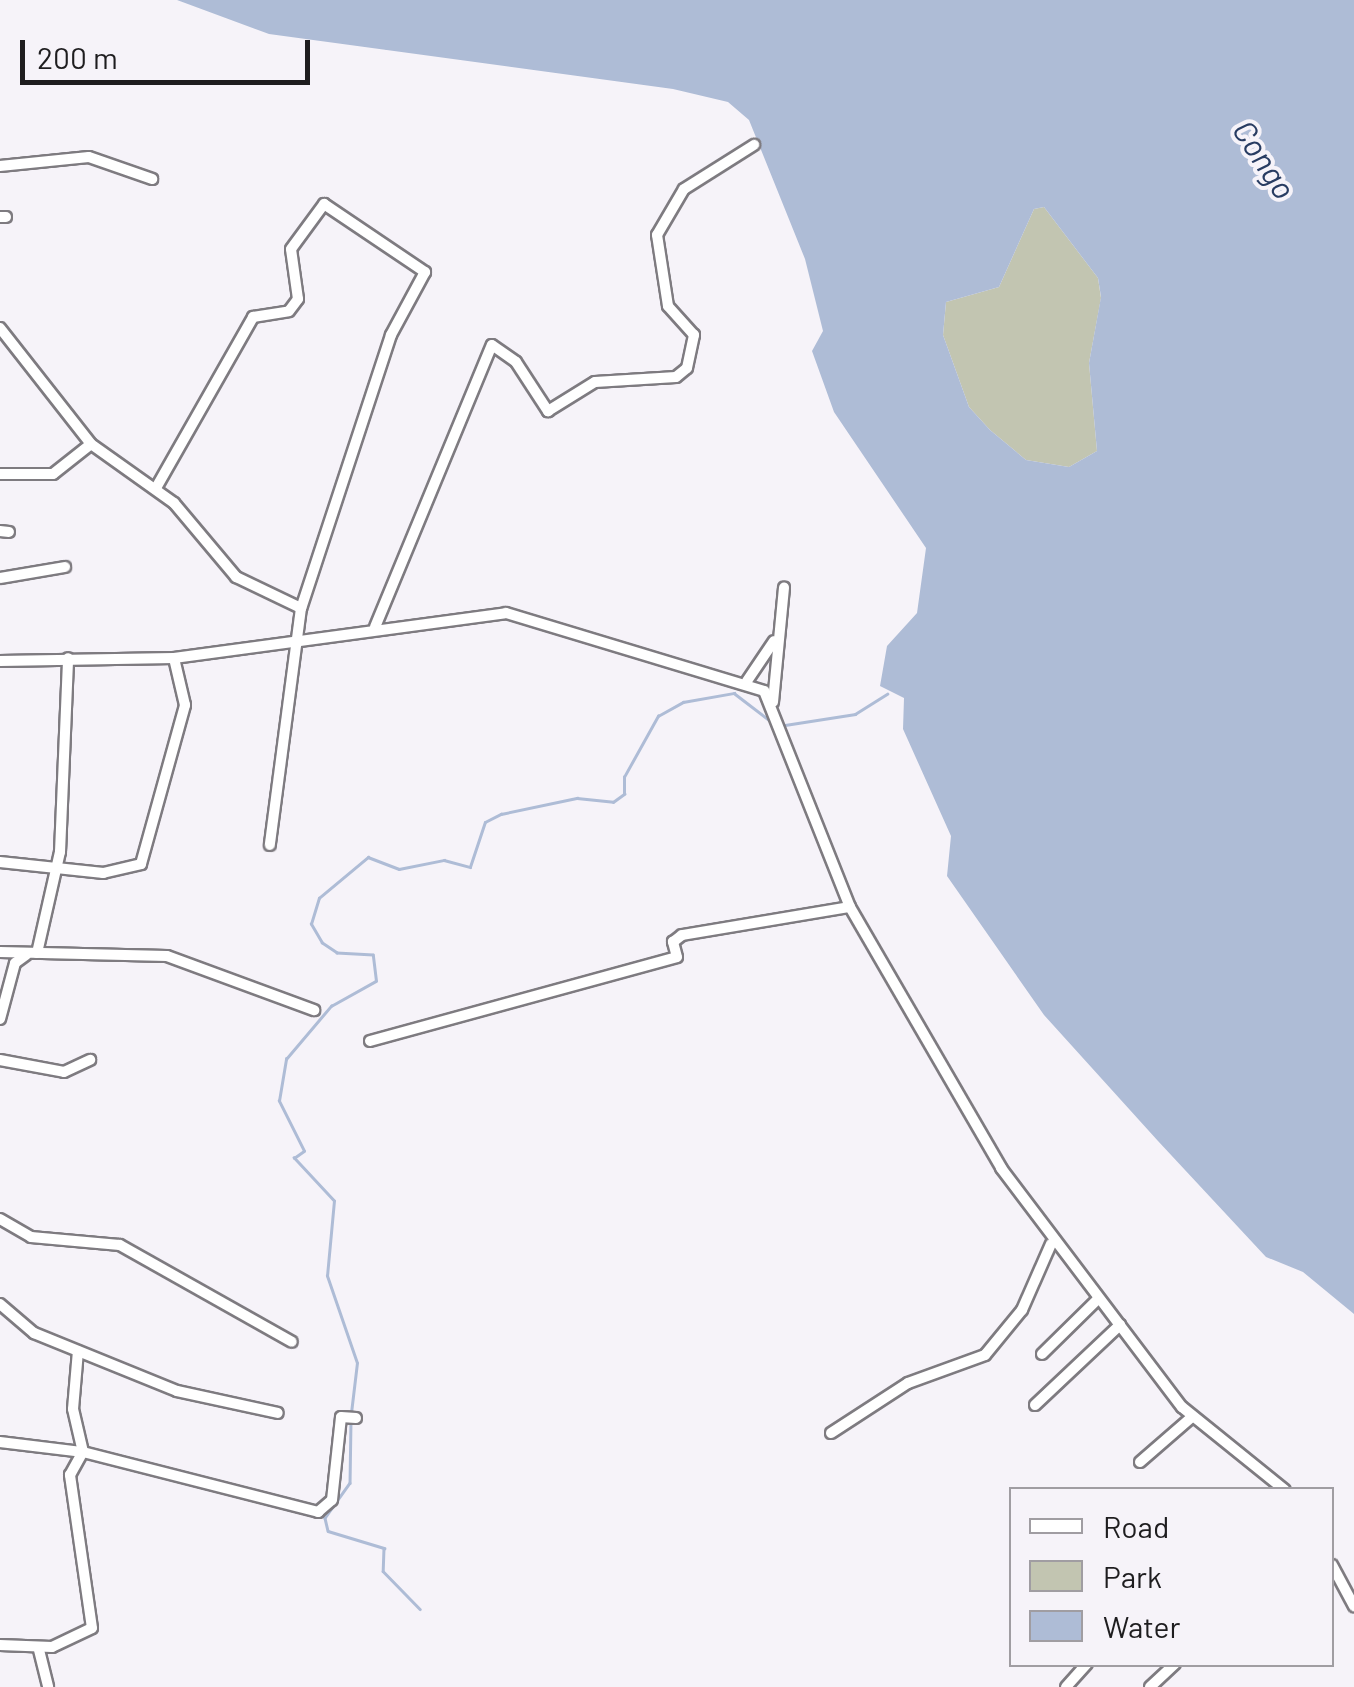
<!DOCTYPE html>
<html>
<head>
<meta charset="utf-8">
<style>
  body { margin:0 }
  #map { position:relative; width:1354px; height:1687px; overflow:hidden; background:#f6f3f9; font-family:Barlow,sans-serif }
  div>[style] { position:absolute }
  .green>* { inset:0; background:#c2c5b1 }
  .water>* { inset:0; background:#aebcd6 }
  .stream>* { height:2.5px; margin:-1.25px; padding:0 1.25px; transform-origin:1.25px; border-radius:1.25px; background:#aebcd6 }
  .roads { filter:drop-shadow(2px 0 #7e7b80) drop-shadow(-2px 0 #7e7b80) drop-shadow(0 2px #7e7b80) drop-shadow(0 -2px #7e7b80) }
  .minor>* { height:10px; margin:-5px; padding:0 5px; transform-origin:5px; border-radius:5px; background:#fff }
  span { translate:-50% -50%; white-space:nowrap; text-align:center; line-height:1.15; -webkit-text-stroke:8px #f6f3f9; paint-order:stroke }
  .water-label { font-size:32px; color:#283c62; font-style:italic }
  .legend { position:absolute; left:1009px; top:1487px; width:325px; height:180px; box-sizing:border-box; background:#f6f3f9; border:2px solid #a09da2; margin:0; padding:12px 18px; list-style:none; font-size:30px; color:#1e1d1f }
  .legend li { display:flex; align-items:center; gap:20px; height:50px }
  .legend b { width:50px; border:2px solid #a09da2 }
  .scale { position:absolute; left:20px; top:40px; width:290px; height:45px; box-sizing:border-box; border:5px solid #1e1d1f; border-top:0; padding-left:12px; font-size:30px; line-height:35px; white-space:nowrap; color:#1e1d1f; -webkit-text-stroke:8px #f6f3f9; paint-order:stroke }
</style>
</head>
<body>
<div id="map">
  <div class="green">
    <i style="clip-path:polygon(1044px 207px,1098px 278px,1101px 298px,1089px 363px,1097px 451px,1069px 467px,1026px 460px,990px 430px,969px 407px,943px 335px,946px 302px,999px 287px,1034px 209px)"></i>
  </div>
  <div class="water">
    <i style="clip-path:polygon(evenodd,177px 0,1354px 0,1354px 1314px,1303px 1272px,1266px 1257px,1158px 1141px,1044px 1015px,947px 876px,951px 836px,903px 729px,904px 698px,880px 686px,887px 646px,917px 613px,926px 548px,834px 412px,812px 351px,823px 331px,805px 259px,749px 120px,728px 102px,673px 89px,269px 34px,177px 0,1044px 207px,1098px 278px,1101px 297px,1089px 363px,1097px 451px,1069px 467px,1026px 460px,990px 430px,969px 407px,943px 335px,946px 302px,999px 287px,1034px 209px,1044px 207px)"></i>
  </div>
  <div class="stream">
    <i style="left:785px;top:725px;width:71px;rotate:-8.9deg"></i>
    <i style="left:855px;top:714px;width:38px;rotate:-32deg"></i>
    <i style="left:351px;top:1413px;width:50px;rotate:-83.2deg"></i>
    <i style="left:357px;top:1363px;width:92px;rotate:-109deg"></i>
    <i style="left:327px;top:1276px;width:75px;rotate:-84.7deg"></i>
    <i style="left:334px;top:1201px;width:59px;rotate:-132.9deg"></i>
    <i style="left:294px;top:1158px;width:12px;rotate:-35deg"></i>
    <i style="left:304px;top:1151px;width:56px;rotate:-116.6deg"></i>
    <i style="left:279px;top:1101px;width:43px;rotate:-80.5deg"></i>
    <i style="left:286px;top:1059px;width:70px;rotate:-49.7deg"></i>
    <i style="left:331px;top:1006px;width:51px;rotate:-29.1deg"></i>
    <i style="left:376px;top:981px;width:26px;rotate:-97deg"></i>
    <i style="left:373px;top:955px;width:36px;rotate:-177deg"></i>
    <i style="left:337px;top:953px;width:18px;rotate:-146deg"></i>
    <i style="left:322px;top:943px;width:22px;rotate:-120deg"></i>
    <i style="left:311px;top:924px;width:27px;rotate:-73deg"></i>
    <i style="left:319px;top:898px;width:64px;rotate:-39.9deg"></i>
    <i style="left:368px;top:857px;width:33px;rotate:21deg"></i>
    <i style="left:399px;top:869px;width:46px;rotate:-11.3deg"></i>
    <i style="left:444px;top:860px;width:27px;rotate:15deg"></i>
    <i style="left:470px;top:867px;width:47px;rotate:-71.6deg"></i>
    <i style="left:485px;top:822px;width:18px;rotate:-27deg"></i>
    <i style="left:501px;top:814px;width:78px;rotate:-11.9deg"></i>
    <i style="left:577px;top:798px;width:36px;rotate:6deg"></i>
    <i style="left:613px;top:802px;width:14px;rotate:-36deg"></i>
    <i style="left:624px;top:794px;width:17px;rotate:-90deg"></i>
    <i style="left:624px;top:777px;width:70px;rotate:-60.9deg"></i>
    <i style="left:658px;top:716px;width:29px;rotate:-29deg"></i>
    <i style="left:683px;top:702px;width:52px;rotate:-10deg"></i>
    <i style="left:734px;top:693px;width:44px;rotate:37.6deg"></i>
    <i style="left:351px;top:1421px;width:62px;rotate:90.9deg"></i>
    <i style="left:350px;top:1483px;width:43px;rotate:125.5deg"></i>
    <i style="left:325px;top:1518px;width:13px;rotate:77deg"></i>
    <i style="left:328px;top:1531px;width:59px;rotate:16.9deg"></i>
    <i style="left:384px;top:1548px;width:23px;rotate:92deg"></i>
    <i style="left:383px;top:1571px;width:53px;rotate:45.8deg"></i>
  </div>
  <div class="roads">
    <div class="minor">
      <i style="left:0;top:166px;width:89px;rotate:-5.8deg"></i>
      <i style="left:89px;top:157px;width:67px;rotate:19.2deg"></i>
      <i style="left:0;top:217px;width:6px"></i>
      <i style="left:0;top:328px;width:147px;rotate:51.9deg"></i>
      <i style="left:91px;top:444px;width:102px;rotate:35.4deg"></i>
      <i style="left:174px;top:503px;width:97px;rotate:50deg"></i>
      <i style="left:236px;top:577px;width:72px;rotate:25.5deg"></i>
      <i style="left:0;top:474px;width:53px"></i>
      <i style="left:53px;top:474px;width:48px;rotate:-38.3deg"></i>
      <i style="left:156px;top:488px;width:197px;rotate:-60.4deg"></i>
      <i style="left:253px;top:317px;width:36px;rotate:-9deg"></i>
      <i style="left:289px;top:311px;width:15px;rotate:-53deg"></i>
      <i style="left:298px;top:299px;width:50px;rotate:-98deg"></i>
      <i style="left:291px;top:249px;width:56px;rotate:-53.7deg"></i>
      <i style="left:324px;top:204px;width:122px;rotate:34deg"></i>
      <i style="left:425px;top:272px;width:72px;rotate:118.4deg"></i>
      <i style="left:391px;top:335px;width:287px;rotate:108.2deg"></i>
      <i style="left:301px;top:608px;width:239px;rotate:97.5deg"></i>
      <i style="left:0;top:531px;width:9px;rotate:6deg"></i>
      <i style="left:0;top:578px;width:66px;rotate:-9.6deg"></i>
      <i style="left:375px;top:627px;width:305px;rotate:-67.5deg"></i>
      <i style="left:492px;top:345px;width:29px;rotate:35deg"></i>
      <i style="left:516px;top:362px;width:59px;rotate:56.9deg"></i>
      <i style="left:548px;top:411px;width:55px;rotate:-31.7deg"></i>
      <i style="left:595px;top:382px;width:81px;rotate:-3.5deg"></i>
      <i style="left:676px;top:377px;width:14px;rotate:-39deg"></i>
      <i style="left:687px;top:368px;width:34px;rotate:-78deg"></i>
      <i style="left:694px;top:335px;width:39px;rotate:-132deg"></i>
      <i style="left:668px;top:306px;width:72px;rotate:-98.8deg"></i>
      <i style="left:657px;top:235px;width:53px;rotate:-59.6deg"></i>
      <i style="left:684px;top:189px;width:83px;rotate:-32.2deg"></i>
      <i style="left:0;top:661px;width:174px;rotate:-1deg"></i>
      <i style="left:174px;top:658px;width:335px;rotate:-7.7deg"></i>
      <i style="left:506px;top:613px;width:270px;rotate:16.8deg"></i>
      <i style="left:764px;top:691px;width:232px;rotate:68.3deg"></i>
      <i style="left:850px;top:907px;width:302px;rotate:59.9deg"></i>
      <i style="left:1001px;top:1168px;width:300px;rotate:52.9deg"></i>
      <i style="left:1182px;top:1407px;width:132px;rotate:38.9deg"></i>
      <i style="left:747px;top:681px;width:48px;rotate:-56deg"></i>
      <i style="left:773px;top:702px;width:115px;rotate:-84.5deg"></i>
      <i style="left:0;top:862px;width:104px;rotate:6.1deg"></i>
      <i style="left:103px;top:873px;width:39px;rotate:-13deg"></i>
      <i style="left:141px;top:864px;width:165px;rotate:-74.5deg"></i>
      <i style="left:185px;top:705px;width:48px;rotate:-103.2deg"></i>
      <i style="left:0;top:952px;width:167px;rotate:1.4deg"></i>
      <i style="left:167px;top:956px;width:157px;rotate:20.2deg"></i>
      <i style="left:37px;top:953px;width:104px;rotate:-77.2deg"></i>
      <i style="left:60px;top:852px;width:194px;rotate:-87.6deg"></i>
      <i style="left:0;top:1019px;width:58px;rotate:-75deg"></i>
      <i style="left:15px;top:963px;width:14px;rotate:-36deg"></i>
      <i style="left:370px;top:1041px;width:318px;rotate:-15.3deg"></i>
      <i style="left:677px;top:957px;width:16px;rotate:-105deg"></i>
      <i style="left:673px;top:942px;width:11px;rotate:-38deg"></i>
      <i style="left:682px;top:935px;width:170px;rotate:-9.5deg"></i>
      <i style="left:0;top:1060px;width:65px;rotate:10.6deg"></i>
      <i style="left:64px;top:1072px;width:29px;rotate:-25deg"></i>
      <i style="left:0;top:1219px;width:36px;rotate:30deg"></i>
      <i style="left:31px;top:1237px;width:89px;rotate:5.1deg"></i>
      <i style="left:120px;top:1245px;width:197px;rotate:29.4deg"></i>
      <i style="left:0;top:1304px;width:45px;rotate:40.5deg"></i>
      <i style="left:34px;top:1333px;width:154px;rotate:22.1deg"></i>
      <i style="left:177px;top:1391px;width:103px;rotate:12.3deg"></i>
      <i style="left:1042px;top:1354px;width:77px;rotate:-44.5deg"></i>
      <i style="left:1035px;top:1405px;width:117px;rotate:-43.3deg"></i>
      <i style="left:831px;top:1433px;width:92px;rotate:-33deg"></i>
      <i style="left:908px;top:1383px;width:82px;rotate:-20deg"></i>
      <i style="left:985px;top:1355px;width:58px;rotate:-50.6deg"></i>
      <i style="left:1022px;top:1310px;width:72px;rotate:-66.3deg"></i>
      <i style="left:0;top:1442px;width:84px;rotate:6.9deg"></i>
      <i style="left:83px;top:1452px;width:243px;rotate:14.3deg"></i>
      <i style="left:318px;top:1512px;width:18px;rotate:-41deg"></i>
      <i style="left:332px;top:1500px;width:83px;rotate:-83.8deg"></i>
      <i style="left:341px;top:1417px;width:15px;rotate:4deg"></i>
      <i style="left:1140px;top:1462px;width:69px;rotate:-40.9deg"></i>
      <i style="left:1332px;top:1565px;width:47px;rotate:61.8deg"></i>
      <i style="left:0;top:1645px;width:52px;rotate:2.2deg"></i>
      <i style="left:52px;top:1647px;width:44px;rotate:-25.4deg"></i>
      <i style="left:92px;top:1628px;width:155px;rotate:-98.2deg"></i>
      <i style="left:70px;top:1475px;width:26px;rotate:-61deg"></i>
      <i style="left:83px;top:1452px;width:44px;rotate:-103.1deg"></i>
      <i style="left:73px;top:1409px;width:58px;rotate:-85.1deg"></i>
      <i style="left:39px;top:1650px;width:38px;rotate:76deg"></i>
      <i style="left:1066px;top:1687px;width:31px;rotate:-48deg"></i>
      <i style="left:1150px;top:1687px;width:34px;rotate:-43deg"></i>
    </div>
  </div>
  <div class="water-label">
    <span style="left:1265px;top:159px;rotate:57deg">Congo</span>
  </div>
  <ul class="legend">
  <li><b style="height:12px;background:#fff"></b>Road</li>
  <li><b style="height:28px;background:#c2c5b1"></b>Park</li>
  <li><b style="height:28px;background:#aebcd6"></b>Water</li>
  </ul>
  <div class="scale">200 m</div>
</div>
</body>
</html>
